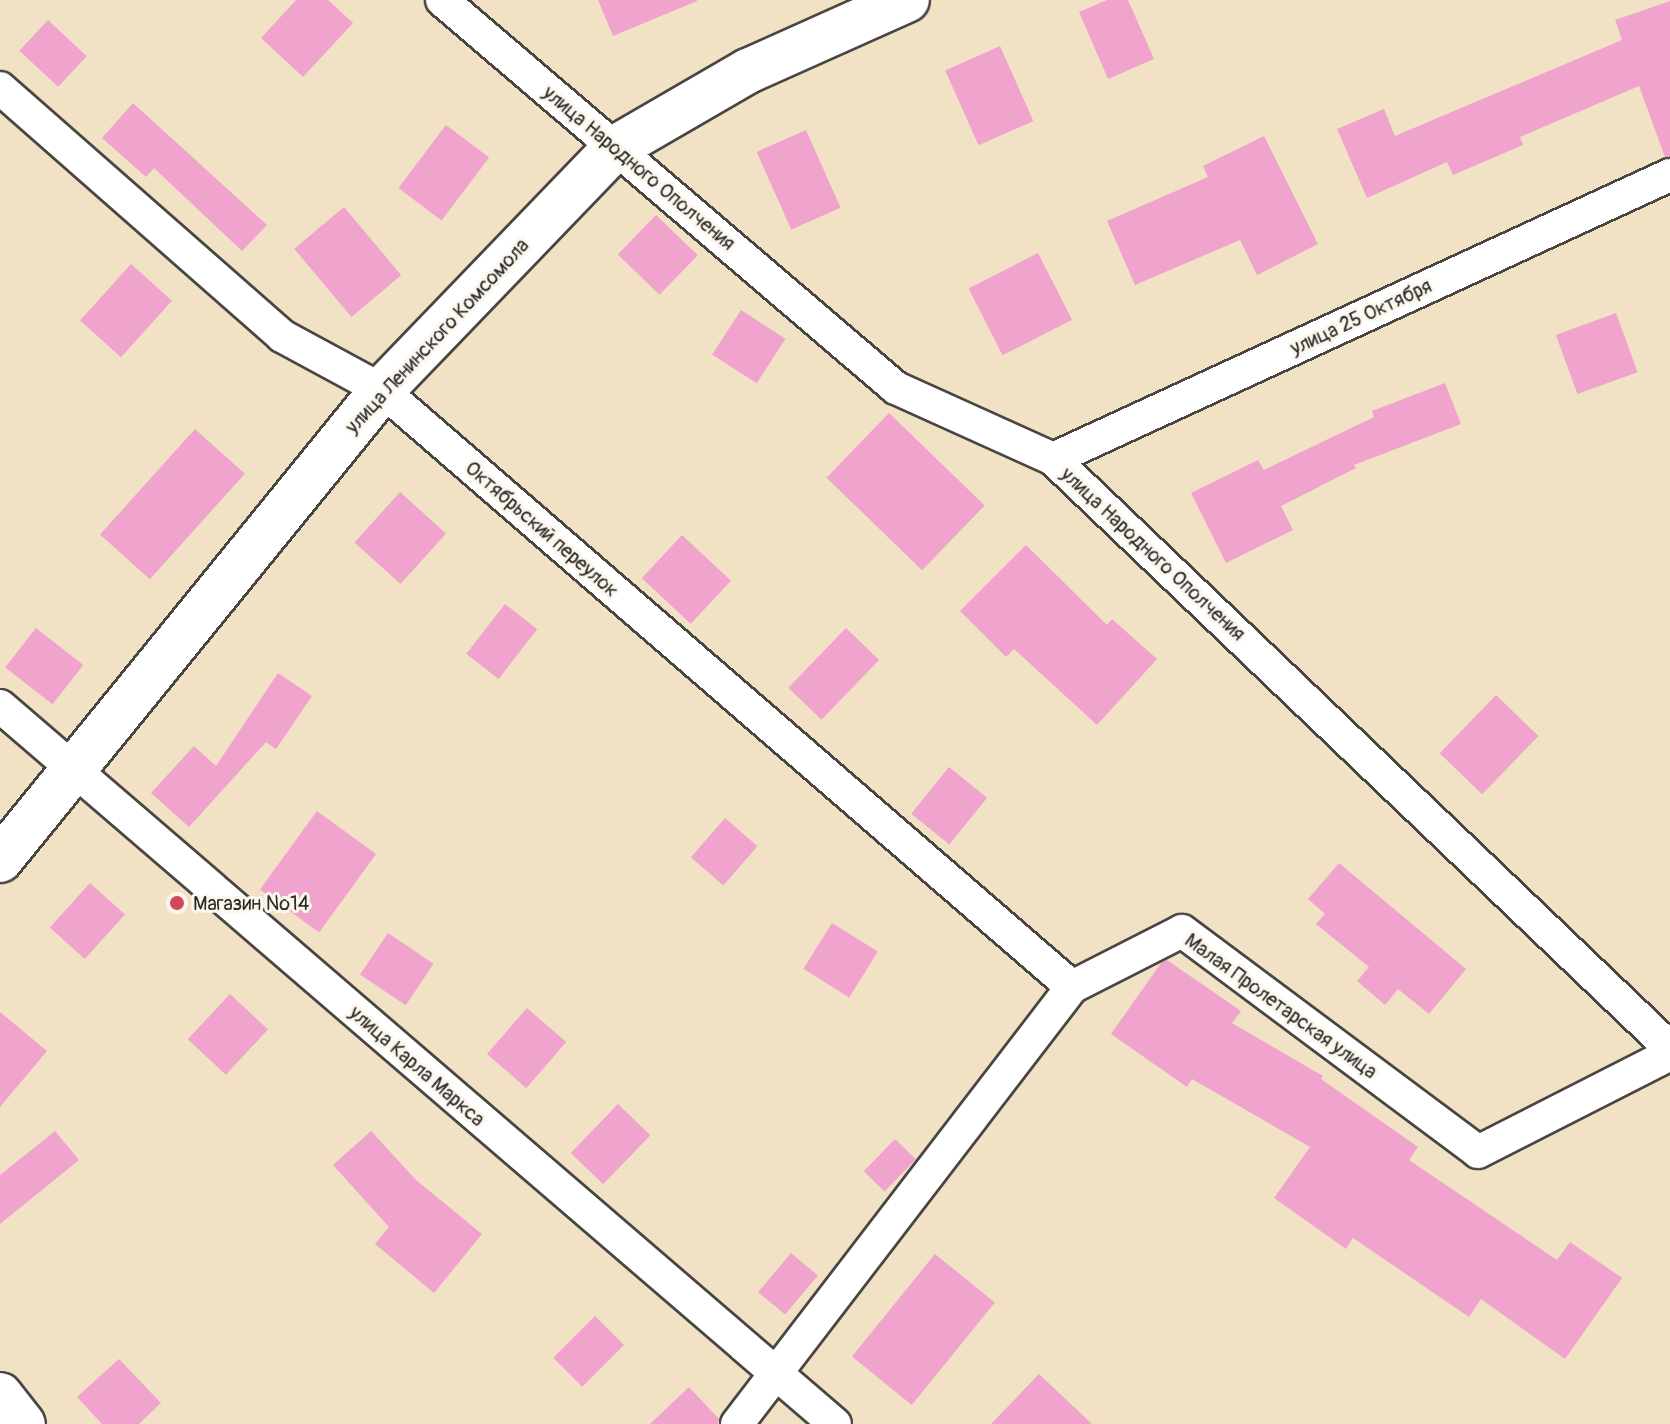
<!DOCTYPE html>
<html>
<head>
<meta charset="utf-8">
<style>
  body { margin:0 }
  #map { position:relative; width:1670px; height:1424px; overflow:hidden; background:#f1e2c5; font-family:Pangolin,sans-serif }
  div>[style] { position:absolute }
  .building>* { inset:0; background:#f0a3cd; transform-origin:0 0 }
  .roads { filter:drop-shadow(2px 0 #494642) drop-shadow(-2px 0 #494642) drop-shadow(0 2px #494642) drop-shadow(0 -2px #494642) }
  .minor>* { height:32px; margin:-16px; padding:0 16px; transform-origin:16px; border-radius:16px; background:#fff }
  .secondary>* { height:44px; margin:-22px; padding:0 22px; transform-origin:22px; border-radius:22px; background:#fff }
  .dots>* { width:22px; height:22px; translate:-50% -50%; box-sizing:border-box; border:4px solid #fbf7ec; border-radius:50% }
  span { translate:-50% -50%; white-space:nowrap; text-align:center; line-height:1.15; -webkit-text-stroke:6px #fbf7ec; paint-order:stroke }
  .street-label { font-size:20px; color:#2b2b2b }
  .poi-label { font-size:20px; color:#2b2b2b }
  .left { translate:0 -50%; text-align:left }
</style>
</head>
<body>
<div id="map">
  <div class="building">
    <i style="clip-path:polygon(296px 0,328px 0,353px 23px,303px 77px,261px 38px)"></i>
    <i style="clip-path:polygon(598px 0,697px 0,697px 1px,613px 36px)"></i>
    <i style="clip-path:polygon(1107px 0,1128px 0,1154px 59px,1108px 79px,1079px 12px)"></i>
    <i style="clip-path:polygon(1670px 1px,1670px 156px,1665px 157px,1639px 86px,1520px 137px,1523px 145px,1453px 175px,1447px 162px,1367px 198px,1337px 129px,1384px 109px,1395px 136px,1622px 40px,1615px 20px)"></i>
    <i style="left:48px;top:20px;width:53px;height:42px;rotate:43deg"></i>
    <i style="left:1000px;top:46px;width:82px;height:60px;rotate:66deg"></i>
    <i style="clip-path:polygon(133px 103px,267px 225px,242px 251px,154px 168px,146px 177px,102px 138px)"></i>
    <i style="left:446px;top:125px;width:54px;height:79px;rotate:37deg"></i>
    <i style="left:806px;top:130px;width:85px;height:54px;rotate:66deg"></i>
    <i style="clip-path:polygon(1264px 136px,1318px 244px,1257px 275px,1240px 240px,1135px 285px,1107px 221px,1208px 177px,1203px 166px)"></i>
    <i style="left:344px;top:207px;width:89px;height:65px;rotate:50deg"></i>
    <i style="left:656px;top:215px;width:58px;height:55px;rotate:44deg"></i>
    <i style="left:1038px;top:253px;width:75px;height:78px;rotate:63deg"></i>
    <i style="left:131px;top:264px;width:55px;height:76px;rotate:42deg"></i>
    <i style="left:741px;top:310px;width:53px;height:53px;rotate:33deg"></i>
    <i style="left:1616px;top:313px;width:63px;height:64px;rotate:70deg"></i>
    <i style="clip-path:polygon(1445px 383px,1461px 424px,1354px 465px,1356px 468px,1281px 506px,1293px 530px,1226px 563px,1191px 493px,1258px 460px,1264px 470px,1374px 417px,1372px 411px)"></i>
    <i style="left:889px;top:413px;width:133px;height:90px;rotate:44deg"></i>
    <i style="left:195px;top:429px;width:67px;height:142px;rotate:42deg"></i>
    <i style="left:400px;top:492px;width:62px;height:68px;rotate:42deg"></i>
    <i style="left:682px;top:535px;width:67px;height:59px;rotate:43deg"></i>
    <i style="clip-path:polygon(1026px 545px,1107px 625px,1112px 619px,1157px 659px,1097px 725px,1014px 649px,1006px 657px,960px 611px)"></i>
    <i style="left:505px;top:604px;width:41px;height:63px;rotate:38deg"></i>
    <i style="left:36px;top:628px;width:60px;height:50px;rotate:38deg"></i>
    <i style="left:846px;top:628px;width:46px;height:83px;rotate:44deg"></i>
    <i style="clip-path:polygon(278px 673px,312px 696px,276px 749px,266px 742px,189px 827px,151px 793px,194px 746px,216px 766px)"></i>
    <i style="left:1496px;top:695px;width:59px;height:81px;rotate:44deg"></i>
    <i style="left:949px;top:767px;width:49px;height:60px;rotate:39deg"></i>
    <i style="left:317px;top:811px;width:73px;height:97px;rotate:36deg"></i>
    <i style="left:725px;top:818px;width:43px;height:52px;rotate:41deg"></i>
    <i style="clip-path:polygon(1339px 863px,1466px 969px,1429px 1014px,1398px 989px,1385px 1005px,1357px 981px,1369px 967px,1316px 924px,1325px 914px,1308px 899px)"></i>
    <i style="left:90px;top:883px;width:47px;height:60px;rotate:42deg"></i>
    <i style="left:832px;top:923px;width:54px;height:54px;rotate:32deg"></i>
    <i style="left:388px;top:933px;width:55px;height:50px;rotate:34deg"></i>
    <i style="clip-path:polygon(1167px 960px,1241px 1011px,1232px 1023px,1323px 1076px,1321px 1079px,1418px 1147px,1409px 1160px,1557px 1260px,1570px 1242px,1622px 1278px,1565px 1359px,1481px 1299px,1469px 1317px,1353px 1238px,1346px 1249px,1274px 1198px,1310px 1147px,1192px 1079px,1187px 1087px,1111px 1034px,1161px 963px)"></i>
    <i style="left:230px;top:994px;width:52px;height:62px;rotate:43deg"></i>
    <i style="left:527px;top:1008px;width:52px;height:61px;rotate:41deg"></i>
    <i style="clip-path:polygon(0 1012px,47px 1051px,0 1107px)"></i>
    <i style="left:618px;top:1104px;width:45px;height:68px;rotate:44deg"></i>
    <i style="clip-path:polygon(55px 1131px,79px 1160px,0 1224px,0 1175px)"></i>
    <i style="clip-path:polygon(371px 1131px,416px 1180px,482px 1234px,434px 1293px,375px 1244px,389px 1227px,333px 1165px)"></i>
    <i style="left:895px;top:1139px;width:29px;height:45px;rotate:44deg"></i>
    <i style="left:791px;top:1253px;width:35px;height:51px;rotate:40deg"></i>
    <i style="left:935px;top:1254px;width:77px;height:132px;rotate:39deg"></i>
    <i style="left:595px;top:1316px;width:41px;height:59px;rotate:45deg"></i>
    <i style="clip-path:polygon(119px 1359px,161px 1403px,139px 1424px,102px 1424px,77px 1397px)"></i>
    <i style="clip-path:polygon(1039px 1374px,1092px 1424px,991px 1424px)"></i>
    <i style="clip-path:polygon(689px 1387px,719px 1419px,718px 1424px,650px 1424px)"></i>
  </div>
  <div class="roads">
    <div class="minor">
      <i style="left:442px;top:0;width:597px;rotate:40.52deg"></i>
      <i style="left:896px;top:388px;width:172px;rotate:24.3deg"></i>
      <i style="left:1053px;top:459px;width:853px;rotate:43.67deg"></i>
      <i style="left:0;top:88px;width:376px;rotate:41.3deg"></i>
      <i style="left:282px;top:336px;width:114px;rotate:28.4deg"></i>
      <i style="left:382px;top:390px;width:912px;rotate:40.87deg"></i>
      <i style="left:1053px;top:459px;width:679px;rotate:-24.72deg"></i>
      <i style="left:0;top:706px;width:1101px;rotate:40.69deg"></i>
      <i style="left:737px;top:1424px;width:551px;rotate:-52.53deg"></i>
      <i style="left:1072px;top:987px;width:123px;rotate:-27deg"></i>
      <i style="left:1182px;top:931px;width:369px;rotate:36.7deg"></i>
      <i style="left:1478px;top:1152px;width:216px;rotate:-27deg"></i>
    </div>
    <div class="secondary">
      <i style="left:0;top:860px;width:606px;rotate:-50.9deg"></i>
      <i style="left:382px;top:390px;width:336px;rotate:-46.1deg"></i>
      <i style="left:615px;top:148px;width:154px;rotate:-30.1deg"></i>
      <i style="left:748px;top:71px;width:174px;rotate:-24.1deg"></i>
      <i style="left:0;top:1395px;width:37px;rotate:52deg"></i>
    </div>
  </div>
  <div class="dots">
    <i style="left:177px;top:903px;background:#d1495b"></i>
  </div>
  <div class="street-label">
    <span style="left:639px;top:168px;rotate:40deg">улица Народного Ополчения</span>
    <span style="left:1361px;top:317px;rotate:-25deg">улица 25 Октября</span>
    <span style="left:437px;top:336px;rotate:-47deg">улица Ленинского Комсомола</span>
    <span style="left:542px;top:529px;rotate:41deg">Октябрьский переулок</span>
    <span style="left:1153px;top:554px;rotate:43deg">улица Народного Ополчения</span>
    <span style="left:1281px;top:1006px;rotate:36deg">Малая Пролетарская улица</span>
    <span style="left:417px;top:1066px;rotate:41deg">улица Карла Маркса</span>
  </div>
  <div class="poi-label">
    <span class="left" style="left:193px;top:903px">Магазин №14</span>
  </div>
</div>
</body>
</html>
